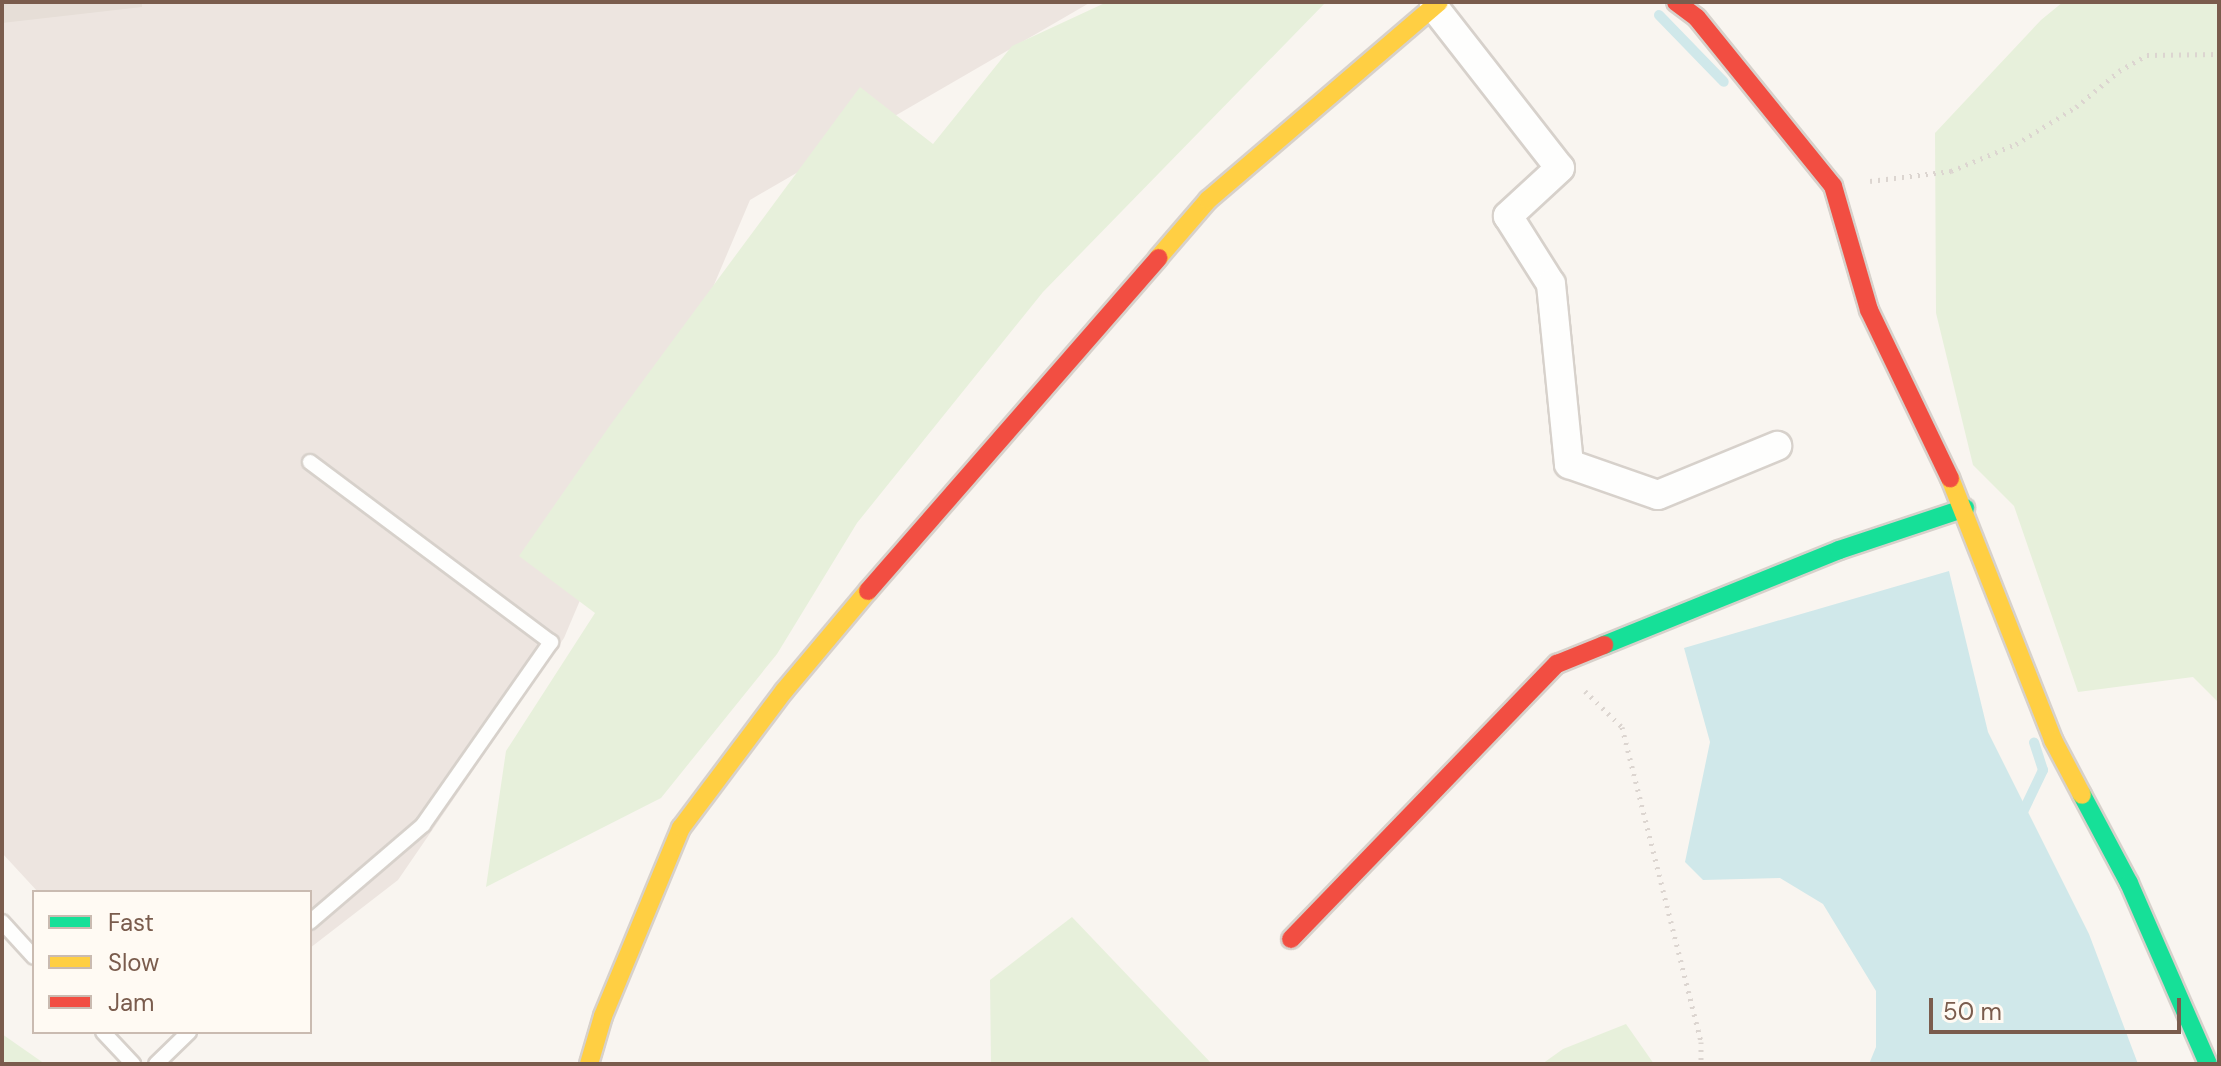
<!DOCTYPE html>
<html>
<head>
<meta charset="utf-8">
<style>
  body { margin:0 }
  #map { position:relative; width:2221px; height:1066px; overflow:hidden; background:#f9f5f0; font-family:"DM Sans",sans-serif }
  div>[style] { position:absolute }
  .industrial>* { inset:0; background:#ede5e0 }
  .green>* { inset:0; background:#e7f0db }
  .water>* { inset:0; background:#d0e8ea }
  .stream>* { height:10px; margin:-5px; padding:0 5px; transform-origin:5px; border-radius:5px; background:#d0e8ea }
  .building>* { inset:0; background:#e6ded7 }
  .path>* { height:5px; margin-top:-2.5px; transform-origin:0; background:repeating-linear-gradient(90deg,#dcd5d0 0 2px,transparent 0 8px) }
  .roads { filter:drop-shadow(2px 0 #d7d1cb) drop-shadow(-2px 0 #d7d1cb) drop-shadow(0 2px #d7d1cb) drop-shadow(0 -2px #d7d1cb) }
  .lane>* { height:14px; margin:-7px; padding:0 7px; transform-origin:7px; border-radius:7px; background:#fefefd }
  .street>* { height:28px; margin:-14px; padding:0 14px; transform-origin:14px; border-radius:14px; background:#fefefd }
  .fast>* { height:18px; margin:-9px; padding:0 9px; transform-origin:9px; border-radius:9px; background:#16e098 }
  .slow>* { height:18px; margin:-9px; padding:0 9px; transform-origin:9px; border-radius:9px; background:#ffcf43 }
  .jam>* { height:18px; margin:-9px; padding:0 9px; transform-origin:9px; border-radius:9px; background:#f24e42 }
  span { translate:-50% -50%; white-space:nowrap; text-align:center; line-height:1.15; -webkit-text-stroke:8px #fffaf3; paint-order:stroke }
  .frame { position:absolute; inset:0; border:4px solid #7a5c4d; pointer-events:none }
  .legend { position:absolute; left:32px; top:890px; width:280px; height:144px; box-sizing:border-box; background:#fffaf3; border:2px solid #cabbb1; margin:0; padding:10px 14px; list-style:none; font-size:24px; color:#7a5c4d }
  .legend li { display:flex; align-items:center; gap:16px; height:40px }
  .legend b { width:40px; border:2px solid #cabbb1 }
  .scale { position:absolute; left:1929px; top:998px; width:252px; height:36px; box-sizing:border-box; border:4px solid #7a5c4d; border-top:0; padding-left:10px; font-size:24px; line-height:28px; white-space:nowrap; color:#7a5c4d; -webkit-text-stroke:6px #fffaf3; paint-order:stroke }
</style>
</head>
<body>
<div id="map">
  <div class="industrial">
    <i style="clip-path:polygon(2px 2px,1091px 2px,750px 200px,564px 638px,398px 880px,310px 948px,310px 892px,38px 892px,2px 853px)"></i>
  </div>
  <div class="green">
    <i style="clip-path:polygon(1107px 2px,1326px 2px,1043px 292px,857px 523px,777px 654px,661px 798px,486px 887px,506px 751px,595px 613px,519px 556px,611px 424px,860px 87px,933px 144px,1012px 46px)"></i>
    <i style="clip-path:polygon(2063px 2px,2219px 2px,2219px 703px,2193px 677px,2078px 692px,2014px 506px,1973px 465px,1936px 313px,1935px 133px,2041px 20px)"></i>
    <i style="clip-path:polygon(1072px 917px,1212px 1064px,991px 1064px,990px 980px)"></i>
    <i style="clip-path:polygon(1626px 1024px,1654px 1064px,1542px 1064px,1563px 1049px)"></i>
    <i style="clip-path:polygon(2px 1034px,45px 1064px,2px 1064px)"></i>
  </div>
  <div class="water">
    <i style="clip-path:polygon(1949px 571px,1988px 732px,2089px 934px,2138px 1064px,1869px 1064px,1876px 1047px,1876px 991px,1823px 904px,1780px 878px,1703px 880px,1685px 862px,1710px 742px,1684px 648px)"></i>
  </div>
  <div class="stream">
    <i style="left:1659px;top:15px;width:93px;rotate:45.9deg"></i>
    <i style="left:2021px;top:816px;width:51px;rotate:-64.4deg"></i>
    <i style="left:2043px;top:770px;width:29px;rotate:-108deg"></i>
  </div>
  <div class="building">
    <i style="clip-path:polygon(2px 2px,142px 2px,142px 7px,2px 23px)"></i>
  </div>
  <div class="path">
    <i style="left:1870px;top:181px;width:82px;rotate:-7deg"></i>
    <i style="left:1951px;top:171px;width:70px;rotate:-22.6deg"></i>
    <i style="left:2016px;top:144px;width:70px;rotate:-31.7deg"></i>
    <i style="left:2076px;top:107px;width:56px;rotate:-39.9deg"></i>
    <i style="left:2119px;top:71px;width:32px;rotate:-30deg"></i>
    <i style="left:2147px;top:55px;width:72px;rotate:-0.8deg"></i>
    <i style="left:1585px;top:691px;width:52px;rotate:44.2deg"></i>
    <i style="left:1622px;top:727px;width:325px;rotate:75.9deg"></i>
    <i style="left:1701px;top:1042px;width:22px;rotate:90deg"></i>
  </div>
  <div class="roads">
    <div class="lane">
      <i style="left:310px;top:462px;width:301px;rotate:36.8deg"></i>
      <i style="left:551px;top:642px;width:223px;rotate:125deg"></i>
      <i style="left:423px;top:825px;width:149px;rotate:139.4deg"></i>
      <i style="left:2px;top:922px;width:47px;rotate:47.6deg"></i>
      <i style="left:103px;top:1032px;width:44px;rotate:46.8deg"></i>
      <i style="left:156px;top:1064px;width:46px;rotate:-44.1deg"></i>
    </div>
    <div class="street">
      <i style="left:1434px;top:7px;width:204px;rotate:52deg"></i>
      <i style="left:1560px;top:168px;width:71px;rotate:137.3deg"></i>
      <i style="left:1508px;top:216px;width:80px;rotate:57.7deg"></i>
      <i style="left:1551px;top:284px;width:181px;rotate:84.3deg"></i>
      <i style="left:1569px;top:464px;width:94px;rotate:19.2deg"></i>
      <i style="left:1658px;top:495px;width:129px;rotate:-22.4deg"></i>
    </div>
    <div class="fast">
      <i style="left:1604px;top:645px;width:253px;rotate:-22deg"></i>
      <i style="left:1839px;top:550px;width:133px;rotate:-18.4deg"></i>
      <i style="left:2082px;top:795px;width:100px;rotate:61.9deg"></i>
      <i style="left:2129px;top:883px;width:197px;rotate:66.4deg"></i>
    </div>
    <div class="slow">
      <i style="left:1158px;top:258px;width:77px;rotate:-49.2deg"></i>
      <i style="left:1208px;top:200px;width:304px;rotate:-40.6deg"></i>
      <i style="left:1950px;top:478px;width:282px;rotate:68.5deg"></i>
      <i style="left:2053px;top:740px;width:62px;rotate:62.2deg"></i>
      <i style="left:589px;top:1064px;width:50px;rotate:-73.7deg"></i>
      <i style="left:603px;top:1016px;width:204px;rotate:-67.5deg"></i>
      <i style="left:681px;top:828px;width:171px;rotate:-53.1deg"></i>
      <i style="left:784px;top:691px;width:131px;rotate:-50deg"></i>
    </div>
    <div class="jam">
      <i style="left:1676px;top:2px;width:26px;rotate:37deg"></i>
      <i style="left:1697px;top:18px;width:216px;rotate:51deg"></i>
      <i style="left:1833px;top:186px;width:129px;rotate:73.8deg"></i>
      <i style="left:1869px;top:310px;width:187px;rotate:64.3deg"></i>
      <i style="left:868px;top:591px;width:442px;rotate:-48.9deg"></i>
      <i style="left:1291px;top:939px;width:383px;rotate:-46deg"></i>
      <i style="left:1557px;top:664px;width:51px;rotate:-22deg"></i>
    </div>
  </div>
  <div class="frame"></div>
  <ul class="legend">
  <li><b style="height:10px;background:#16e098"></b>Fast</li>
  <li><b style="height:10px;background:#ffcf43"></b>Slow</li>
  <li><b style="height:10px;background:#f24e42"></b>Jam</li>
  </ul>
  <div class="scale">50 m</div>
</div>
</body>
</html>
